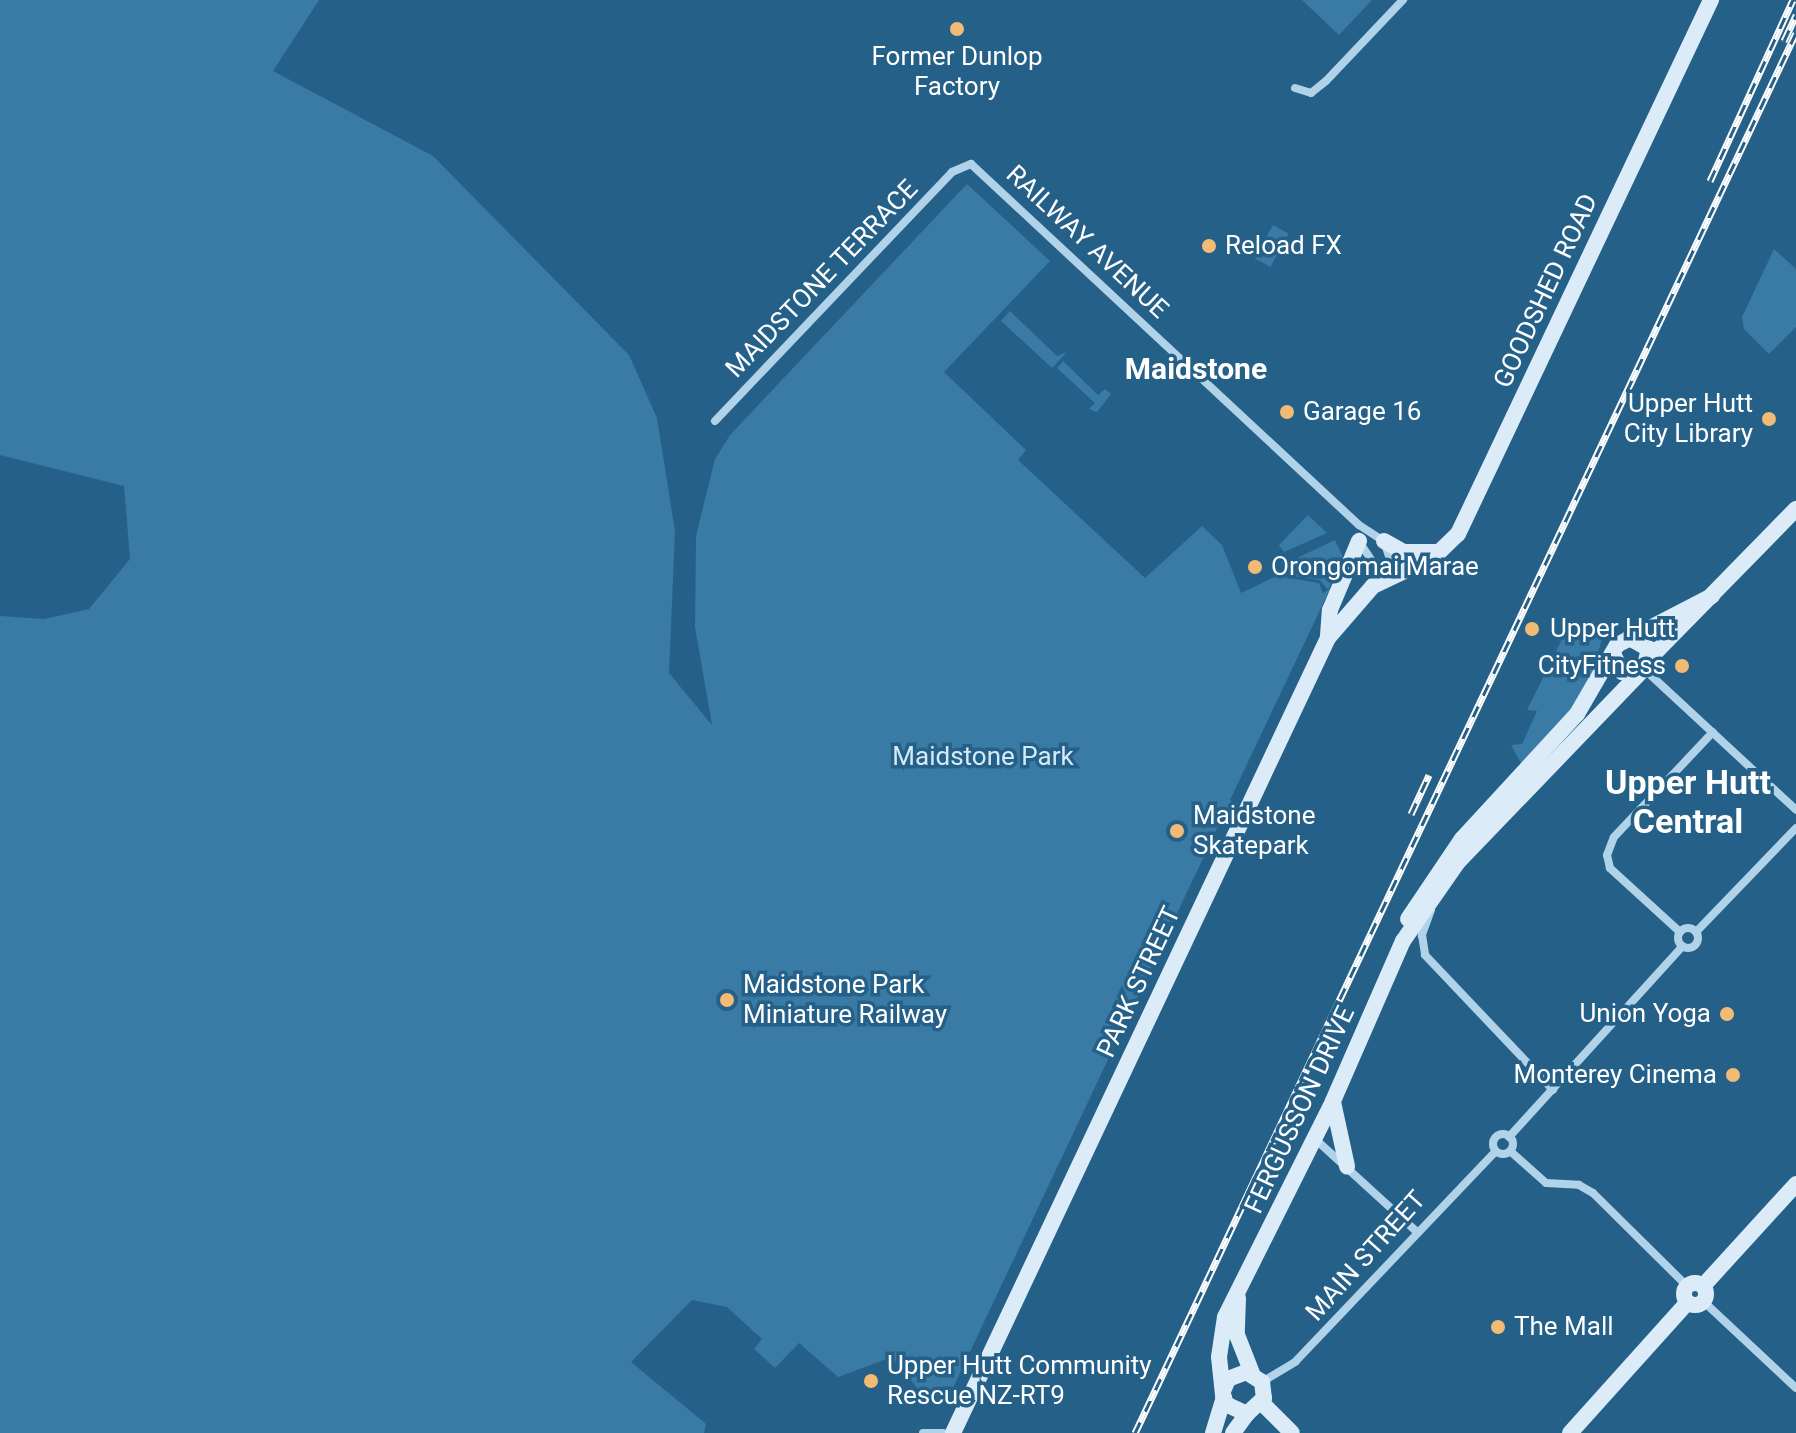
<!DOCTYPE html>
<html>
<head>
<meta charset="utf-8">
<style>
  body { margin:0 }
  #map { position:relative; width:1796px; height:1433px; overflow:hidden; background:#256088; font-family:Roboto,sans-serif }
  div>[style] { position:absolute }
  .green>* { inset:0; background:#397ba4; transform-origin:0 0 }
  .street>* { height:8px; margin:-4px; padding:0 4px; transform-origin:4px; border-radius:4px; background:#b0d3e9 }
  .street>.ring { margin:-4px; padding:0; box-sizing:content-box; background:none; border:8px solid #b0d3e9; border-radius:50% }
  .secondary>* { height:16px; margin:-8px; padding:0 8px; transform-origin:8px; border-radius:8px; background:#dbecf8 }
  .secondary>.ring { margin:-8px; padding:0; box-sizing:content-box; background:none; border:16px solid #dbecf8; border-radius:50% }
  .rail>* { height:7px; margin-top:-3.5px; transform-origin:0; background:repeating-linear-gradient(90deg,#256088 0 12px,#fff 0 24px); box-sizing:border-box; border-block:2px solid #fff }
  .dots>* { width:22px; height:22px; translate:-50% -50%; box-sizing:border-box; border:4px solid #256088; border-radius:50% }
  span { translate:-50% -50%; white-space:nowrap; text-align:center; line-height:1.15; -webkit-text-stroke:7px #256088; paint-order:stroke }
  .poi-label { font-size:26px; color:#fff }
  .left { translate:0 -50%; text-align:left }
  .right { translate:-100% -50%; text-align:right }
  .street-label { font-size:26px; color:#fff }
  .park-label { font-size:26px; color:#d4eaf7 }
  .quarter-label { font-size:30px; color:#fff; font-weight:700 }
  .district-label { font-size:34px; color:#fff; font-weight:700 }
</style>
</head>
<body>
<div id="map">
  <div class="green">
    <i style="clip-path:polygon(0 0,319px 0,273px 71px,433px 156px,629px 355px,657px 418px,675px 531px,669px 673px,712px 725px,695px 627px,696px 536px,715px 459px,730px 435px,967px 184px,1050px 261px,944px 372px,1026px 450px,1018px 460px,1145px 578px,1202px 526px,1222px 545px,1241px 593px,1277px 576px,1319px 583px,1323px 593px,1330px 589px,1230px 800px,1236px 805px,1230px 819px,1222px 818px,952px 1390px,931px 1405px,892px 1357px,838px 1377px,799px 1343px,775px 1368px,754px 1349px,762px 1339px,727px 1307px,692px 1300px,631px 1362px,706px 1424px,704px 1433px,0 1433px,0 616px,44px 619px,89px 609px,130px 559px,124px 486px,0 455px)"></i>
    <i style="clip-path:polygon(1302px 0,1372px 0,1339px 35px)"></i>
    <i style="left:1273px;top:225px;width:18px;height:38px;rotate:29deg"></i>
    <i style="clip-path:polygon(1774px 249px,1796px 269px,1796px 327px,1769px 354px,1744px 329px,1742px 317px)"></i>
    <i style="clip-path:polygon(1010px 311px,1057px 356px,1067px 352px,1052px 368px,1001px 321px)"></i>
    <i style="clip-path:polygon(1063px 361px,1098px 395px,1105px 389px,1111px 394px,1097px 412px,1089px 409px,1095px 403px,1057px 368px)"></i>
    <i style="clip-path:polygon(1308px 515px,1327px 533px,1284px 552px,1279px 545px)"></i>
    <i style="clip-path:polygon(1335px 540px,1343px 557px,1328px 590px,1320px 580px,1289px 576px,1295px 559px)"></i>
    <i style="clip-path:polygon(1578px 623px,1603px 635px,1592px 675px,1570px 713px,1521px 763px,1511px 745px,1522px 744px,1537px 711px,1527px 710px,1567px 629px)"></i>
  </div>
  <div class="street">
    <i style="left:1295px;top:88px;width:17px;rotate:17deg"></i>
    <i style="left:1311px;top:93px;width:19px;rotate:-39deg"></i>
    <i style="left:1326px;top:81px;width:112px;rotate:-46.5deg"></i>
    <i style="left:715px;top:421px;width:344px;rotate:-46.4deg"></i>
    <i style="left:952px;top:172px;width:21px;rotate:-23deg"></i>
    <i style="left:971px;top:164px;width:530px;rotate:42.94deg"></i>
    <i style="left:1359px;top:525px;width:30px;rotate:33deg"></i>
    <i style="left:1384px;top:541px;width:35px;rotate:72deg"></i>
    <i style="left:1360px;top:543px;width:43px;rotate:56.3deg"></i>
    <i style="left:1644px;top:669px;width:207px;rotate:42.8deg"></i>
    <i style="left:1431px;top:910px;width:27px;rotate:110deg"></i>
    <i style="left:1422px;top:935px;width:20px;rotate:81deg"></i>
    <i style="left:1425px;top:955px;width:186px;rotate:46.5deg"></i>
    <i class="ring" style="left:1678px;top:928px;width:12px;height:12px"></i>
    <i style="left:1680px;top:932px;width:95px;rotate:-137.6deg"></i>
    <i style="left:1610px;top:868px;width:13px;rotate:-103deg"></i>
    <i style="left:1607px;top:855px;width:19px;rotate:-69deg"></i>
    <i style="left:1614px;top:837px;width:144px;rotate:-46.7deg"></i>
    <i style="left:1696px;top:932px;width:144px;rotate:-46.1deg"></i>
    <i class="ring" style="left:1493px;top:1134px;width:12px;height:12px"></i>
    <i style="left:1509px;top:1137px;width:258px;rotate:-47.7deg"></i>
    <i style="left:1314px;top:1138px;width:138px;rotate:42.4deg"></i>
    <i style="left:1510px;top:1151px;width:48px;rotate:41.6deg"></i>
    <i style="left:1546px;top:1183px;width:33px;rotate:3deg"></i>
    <i style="left:1579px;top:1185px;width:16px;rotate:30deg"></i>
    <i style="left:1593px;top:1193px;width:132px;rotate:44.7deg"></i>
    <i style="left:1703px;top:1301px;width:127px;rotate:43.1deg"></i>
    <i style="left:1262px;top:1382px;width:39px;rotate:-31deg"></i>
    <i style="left:1295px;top:1362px;width:291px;rotate:-46.4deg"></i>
    <i style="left:923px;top:1433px;width:20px"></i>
  </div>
  <div class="secondary">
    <i style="left:1384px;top:541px;width:23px;rotate:29deg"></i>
    <i style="left:1404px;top:552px;width:31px"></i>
    <i style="left:1328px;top:636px;width:26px;rotate:-86deg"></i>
    <i style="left:1330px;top:610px;width:75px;rotate:-67.2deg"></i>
    <i style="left:1613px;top:654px;width:20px;rotate:63deg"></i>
    <i style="left:1622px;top:672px;width:22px;rotate:-8deg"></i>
    <i style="left:1644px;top:669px;width:21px;rotate:-76deg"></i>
    <i style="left:1649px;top:649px;width:23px;rotate:-151deg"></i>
    <i style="left:1650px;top:658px;width:209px;rotate:-45.6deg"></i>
    <i style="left:1408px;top:919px;width:97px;rotate:-56deg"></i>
    <i style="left:1462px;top:839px;width:170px;rotate:-47.4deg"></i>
    <i style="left:1577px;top:714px;width:80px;rotate:-59.9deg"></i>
    <i style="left:1617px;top:645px;width:107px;rotate:-27.3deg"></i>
    <i style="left:1333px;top:1102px;width:66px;rotate:77.7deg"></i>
    <i class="ring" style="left:1684px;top:1283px;width:6px;height:6px"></i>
    <i style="left:1703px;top:1286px;width:138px;rotate:-47.6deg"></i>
    <i style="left:1238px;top:1298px;width:37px;rotate:92deg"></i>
    <i style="left:1237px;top:1335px;width:41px;rotate:68.5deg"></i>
    <i style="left:1223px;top:1391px;width:13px;rotate:-67deg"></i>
    <i style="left:1228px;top:1379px;width:19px;rotate:-21deg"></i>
    <i style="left:1246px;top:1372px;width:19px;rotate:32deg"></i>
    <i style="left:1262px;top:1382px;width:16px;rotate:83deg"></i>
    <i style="left:1264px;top:1398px;width:23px;rotate:137deg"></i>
    <i style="left:1247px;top:1414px;width:23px;rotate:-155deg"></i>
    <i style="left:1226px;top:1404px;width:9px;rotate:-108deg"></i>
    <i style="left:1223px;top:1395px;width:38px;rotate:-96deg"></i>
    <i style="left:1219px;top:1357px;width:40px;rotate:-81.5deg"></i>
    <i style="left:1225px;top:1317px;width:241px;rotate:-63.4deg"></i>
    <i style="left:1333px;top:1101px;width:175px;rotate:-66.4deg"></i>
    <i style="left:1403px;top:941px;width:96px;rotate:-55.2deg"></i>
    <i style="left:1458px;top:862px;width:264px;rotate:-46.1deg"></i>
    <i style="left:1262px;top:1403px;width:42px;rotate:45deg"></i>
    <i style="left:953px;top:1433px;width:879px;rotate:-64.75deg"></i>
    <i style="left:1328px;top:638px;width:69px;rotate:-49.1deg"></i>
    <i style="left:1373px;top:586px;width:68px;rotate:-25.4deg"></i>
    <i style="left:1434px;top:557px;width:33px;rotate:-44deg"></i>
    <i style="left:1458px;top:534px;width:591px;rotate:-64.65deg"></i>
    <i style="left:1213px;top:1433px;width:37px;rotate:-73deg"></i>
    <i style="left:1233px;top:1433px;width:24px;rotate:-54deg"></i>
    <i style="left:1570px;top:1433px;width:176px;rotate:-48deg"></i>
  </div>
  <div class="rail">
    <i style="left:1784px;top:41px;width:29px;rotate:-65deg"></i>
    <i style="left:1710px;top:181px;width:199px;rotate:-65.4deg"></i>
    <i style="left:1411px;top:814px;width:43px;rotate:-65.2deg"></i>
    <i style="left:1135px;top:1433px;width:1548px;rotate:-64.73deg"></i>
  </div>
  <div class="dots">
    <i style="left:957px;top:29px;background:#f3ba74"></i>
    <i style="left:1209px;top:246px;background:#f3ba74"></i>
    <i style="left:1287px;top:412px;background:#f3ba74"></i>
    <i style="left:1769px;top:419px;background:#f3ba74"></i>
    <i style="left:1255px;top:567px;background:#f3ba74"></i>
    <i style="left:1532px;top:629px;background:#f3ba74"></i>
    <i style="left:1682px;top:666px;background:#f3ba74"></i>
    <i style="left:1177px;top:831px;background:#f3ba74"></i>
    <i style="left:727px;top:1000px;background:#f3ba74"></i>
    <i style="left:1727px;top:1014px;background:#f3ba74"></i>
    <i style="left:1733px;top:1075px;background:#f3ba74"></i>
    <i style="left:1498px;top:1327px;background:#f3ba74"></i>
    <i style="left:871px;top:1381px;background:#f3ba74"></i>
  </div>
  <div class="poi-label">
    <span style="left:957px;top:72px">Former Dunlop<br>Factory</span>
    <span class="left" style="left:1225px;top:246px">Reload FX</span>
    <span class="right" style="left:1753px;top:419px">Upper Hutt<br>City Library</span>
    <span class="left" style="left:1303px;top:412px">Garage 16</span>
    <span class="left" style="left:1271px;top:567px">Orongomai Marae</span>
    <span class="left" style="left:1550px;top:629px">Upper Hutt</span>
    <span class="right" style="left:1666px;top:666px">CityFitness</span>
    <span class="left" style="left:1193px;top:831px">Maidstone<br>Skatepark</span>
    <span class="left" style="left:743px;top:1000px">Maidstone Park<br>Miniature Railway</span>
    <span class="right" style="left:1711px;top:1014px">Union Yoga</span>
    <span class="right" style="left:1717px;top:1075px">Monterey Cinema</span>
    <span class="left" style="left:1514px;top:1327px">The Mall</span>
    <span class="left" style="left:887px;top:1381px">Upper Hutt Community<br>Rescue NZ-RT9</span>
  </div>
  <div class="street-label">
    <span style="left:1087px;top:242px;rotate:43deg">RAILWAY AVENUE</span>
    <span style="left:822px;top:279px;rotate:-46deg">MAIDSTONE TERRACE</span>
    <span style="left:1546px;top:291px;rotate:-65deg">GOODSHED ROAD</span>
    <span style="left:1139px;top:982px;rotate:-65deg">PARK STREET</span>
    <span style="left:1300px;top:1110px;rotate:-65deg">FERGUSSON DRIVE</span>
    <span style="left:1366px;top:1256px;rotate:-48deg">MAIN STREET</span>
  </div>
  <div class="park-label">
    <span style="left:983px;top:757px">Maidstone Park</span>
  </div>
  <div class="quarter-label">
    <span style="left:1196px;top:369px">Maidstone</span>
  </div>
  <div class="district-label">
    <span style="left:1688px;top:802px">Upper Hutt<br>Central</span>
  </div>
</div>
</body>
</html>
